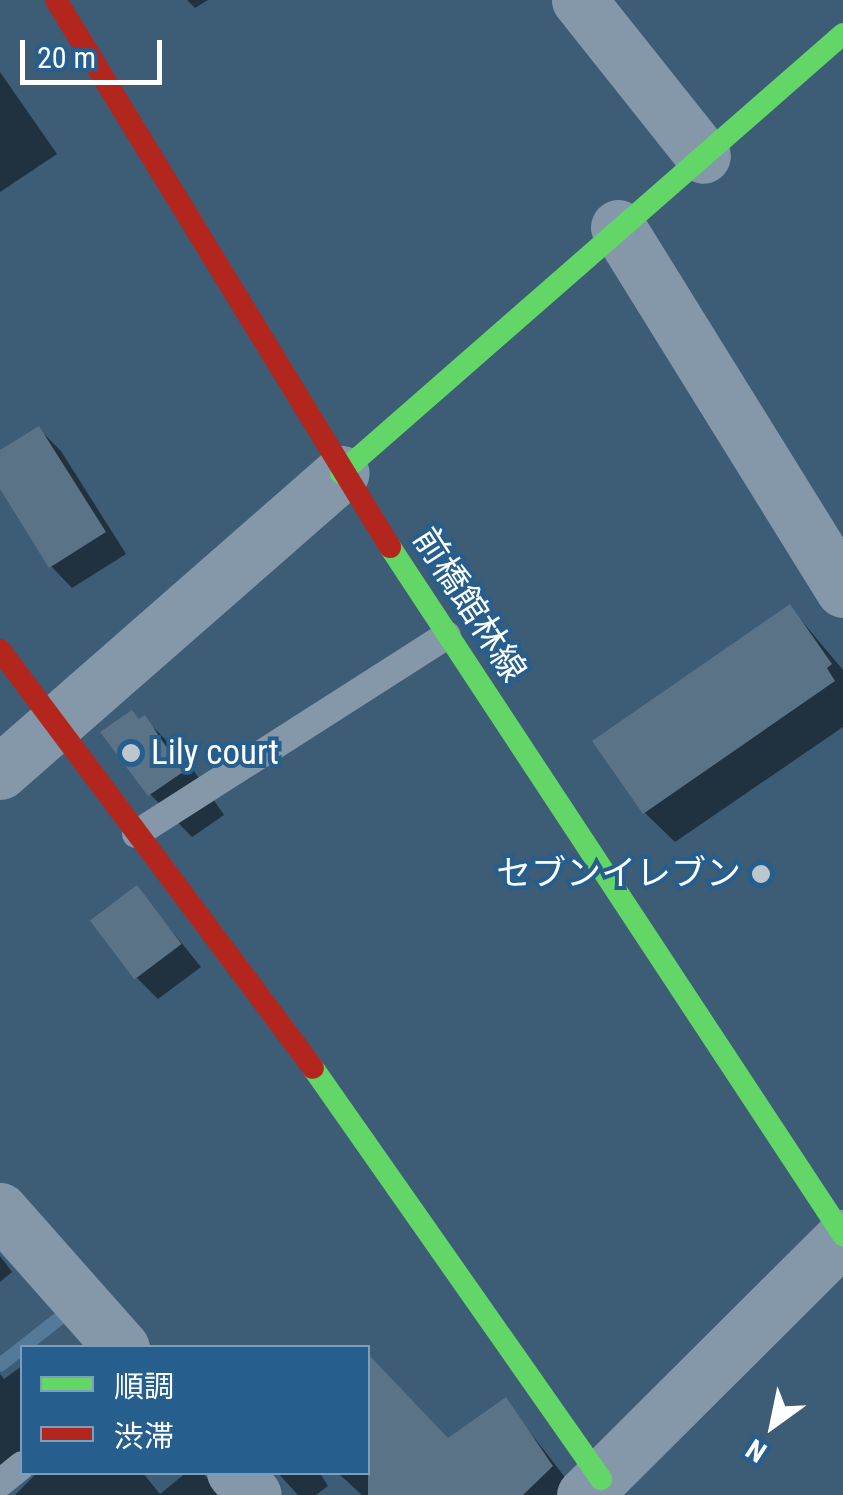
<!DOCTYPE html>
<html>
<head>
<meta charset="utf-8">
<style>
  body { margin:0 }
  #map { position:relative; width:843px; height:1495px; overflow:hidden; background:#3d5c76; font-family:"Roboto Condensed","Noto Sans JP",sans-serif }
  div>[style] { position:absolute }
  .shadow>* { inset:0; background:#0007 }
  .stream>* { height:14px; margin:-7px; padding:0 7px; transform-origin:7px; border-radius:7px; background:#557a99 }
  .building>* { inset:0; background:#5b7387; transform-origin:0 0 }
  .lane>* { height:28px; margin:-14px; padding:0 14px; transform-origin:14px; border-radius:14px; background:#8498a9 }
  .street>* { height:55px; margin:-27.5px; padding:0 27.5px; transform-origin:27.5px; border-radius:27.5px; background:#8498a9 }
  .fast>* { height:22px; margin:-11px; padding:0 11px; transform-origin:11px; border-radius:11px; background:#63d668 }
  .jam>* { height:22px; margin:-11px; padding:0 11px; transform-origin:11px; border-radius:11px; background:#b3261e }
  .dots>* { width:28px; height:28px; translate:-50% -50%; box-sizing:border-box; border:5px solid #265e8d; border-radius:50% }
  span { translate:-50% -50%; white-space:nowrap; text-align:center; line-height:1.15; -webkit-text-stroke:8px #265e8d; paint-order:stroke }
  .street-label { font-size:35px; color:#fff }
  .poi-label { font-size:35px; color:#fff }
  .left { translate:0 -50%; text-align:left }
  .right { translate:-100% -50%; text-align:right }
  .legend { position:absolute; left:20px; top:1345px; width:350px; height:130px; box-sizing:border-box; background:#265e8d; border:2px solid #7d9ebb; margin:0; padding:12px 18px; list-style:none; font-size:30px; color:#fff }
  .legend li { display:flex; align-items:center; gap:20px; height:50px }
  .legend b { width:50px; border:2px solid #7d9ebb }
  .north { position:absolute; left:723px; top:1375px; width:100px; height:100px; -webkit-text-stroke:8px #265e8d; paint-order:stroke; rotate:213deg; font-size:28px; font-weight:700; line-height:40px; text-align:center; color:#fff }
  .north::after { content:''; display:block; margin:auto; width:35px; height:45px; background:#fff; clip-path:polygon(50% 0,100% 100%,50% 72%,0 100%) }
  .scale { position:absolute; left:20px; top:40px; width:142px; height:45px; box-sizing:border-box; border:5px solid #fff; border-top:0; padding-left:12px; font-size:30px; line-height:35px; white-space:nowrap; color:#fff; -webkit-text-stroke:8px #265e8d; paint-order:stroke }
</style>
</head>
<body>
<div id="map">
  <div class="shadow">
    <i style="clip-path:polygon(187px 0,208px 0,195px 8px)"></i>
    <i style="clip-path:polygon(0 72px,57px 154px,0 192px)"></i>
    <i style="clip-path:polygon(39px 429px,61px 451px,126px 554px,72px 588px,51px 566px,0 484px,0 453px)"></i>
    <i style="clip-path:polygon(790px 607px,843px 670px,843px 727px,675px 842px,644px 812px)"></i>
    <i style="clip-path:polygon(145px 719px,187px 761px,224px 815px,192px 837px,150px 794px)"></i>
    <i style="clip-path:polygon(137px 888px,201px 967px,158px 999px,136px 977px)"></i>
    <i style="clip-path:polygon(0 1256px,12px 1272px,0 1282px)"></i>
    <i style="clip-path:polygon(22px 1366px,22px 1472px,8px 1495px,0 1495px,0 1374px,4px 1379px)"></i>
    <i style="clip-path:polygon(382px 1372px,449px 1441px,505px 1400px,574px 1489px,567px 1495px,362px 1495px,337px 1472px,368px 1472px,368px 1386px)"></i>
    <i style="clip-path:polygon(38px 1472px,142px 1472px,160px 1494px,187px 1472px,202px 1472px,221px 1495px,15px 1495px)"></i>
    <i style="clip-path:polygon(277px 1472px,319px 1472px,328px 1486px,316px 1495px,298px 1495px)"></i>
  </div>
  <div class="stream">
    <i style="left:0;top:1365px;width:83px;rotate:-38.1deg"></i>
  </div>
  <div class="building">
    <i style="clip-path:polygon(39px 426px,106px 532px,49px 568px,0 489px,0 450px)"></i>
    <i style="clip-path:polygon(790px 604px,832px 664px,827px 668px,835px 681px,643px 814px,592px 741px)"></i>
    <i style="clip-path:polygon(132px 710px,139px 719px,145px 715px,183px 772px,148px 796px,100px 732px)"></i>
    <i style="left:137px;top:885px;width:74px;height:59px;rotate:53deg"></i>
    <i style="clip-path:polygon(368px 1354px,448px 1438px,506px 1397px,553px 1466px,523px 1495px,368px 1495px)"></i>
  </div>
  <div class="lane">
    <i style="left:136px;top:834px;width:369px;rotate:-32.6deg"></i>
    <i style="left:0;top:1483px;width:28px;rotate:-39deg"></i>
  </div>
  <div class="street">
    <i style="left:579px;top:0;width:199px;rotate:51.5deg"></i>
    <i style="left:618px;top:227px;width:427px;rotate:58.2deg"></i>
    <i style="left:0;top:772px;width:454px;rotate:-41.2deg"></i>
    <i style="left:0;top:1210px;width:184px;rotate:48.5deg"></i>
    <i style="left:234px;top:1472px;width:30px;rotate:49deg"></i>
    <i style="left:584px;top:1495px;width:366px;rotate:-44.9deg"></i>
  </div>
  <div class="fast">
    <i style="left:341px;top:473px;width:667px;rotate:-41.17deg"></i>
    <i style="left:390px;top:547px;width:824px;rotate:56.64deg"></i>
    <i style="left:313px;top:1068px;width:502px;rotate:54.98deg"></i>
  </div>
  <div class="jam">
    <i style="left:56px;top:0;width:641px;rotate:58.59deg"></i>
    <i style="left:0;top:650px;width:522px;rotate:53.17deg"></i>
  </div>
  <div class="dots">
    <i style="left:131px;top:753px;background:#bbc6cf"></i>
    <i style="left:761px;top:874px;background:#bbc6cf"></i>
  </div>
  <div class="street-label">
    <span style="left:469px;top:605px;rotate:57deg">前橋館林線</span>
  </div>
  <div class="poi-label">
    <span class="left" style="left:151px;top:753px">Lily court</span>
    <span class="right" style="left:741px;top:874px">セブンイレブン</span>
  </div>
  <ul class="legend">
  <li><b style="height:12px;background:#63d668"></b>順調</li>
  <li><b style="height:12px;background:#b3261e"></b>渋滞</li>
  </ul>
  <div class="north">N</div>
  <div class="scale">20 m</div>
</div>
</body>
</html>
